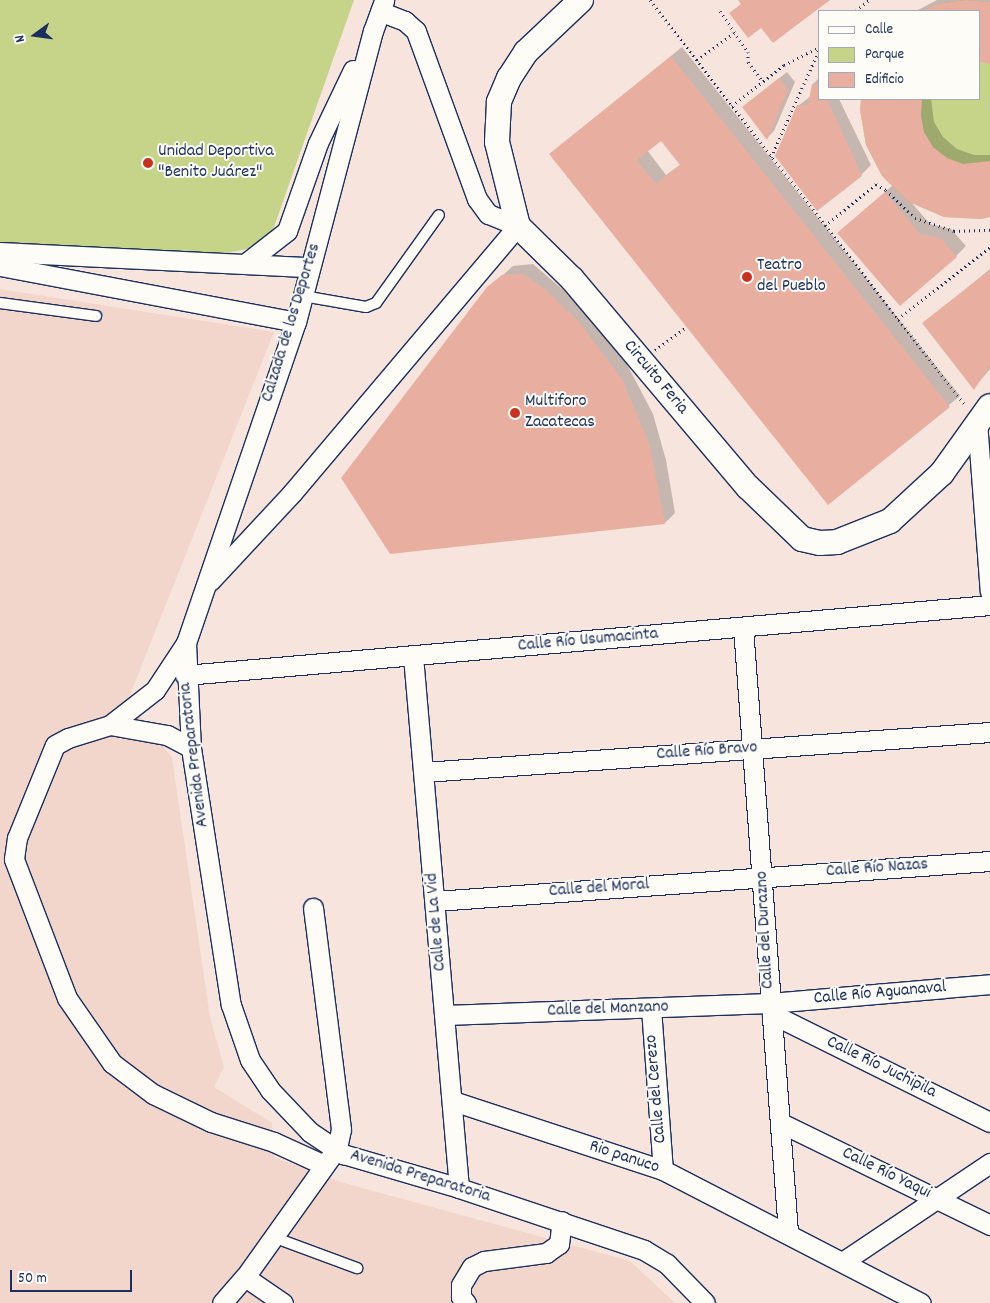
<!DOCTYPE html>
<html>
<head>
<meta charset="utf-8">
<style>
  body { margin:0 }
  #map { position:relative; width:990px; height:1303px; overflow:hidden; background:#f7e5dd; font-family:Dekko,sans-serif }
  div>[style] { position:absolute }
  .built>* { inset:0; background:#f2d5cb }
  .green>* { inset:0; background:#c5d489 }
  .shadow>* { inset:0; background:#0003 }
  .building>* { inset:0; background:#e8afa1 }
  .path>* { height:3px; margin-top:-1.5px; transform-origin:0; background:repeating-linear-gradient(90deg,#1b2f5e 0 1px,transparent 0 5px) }
  .roads { filter:drop-shadow(1px 0 #1b2f5e) drop-shadow(-1px 0 #1b2f5e) drop-shadow(0 1px #1b2f5e) drop-shadow(0 -1px #1b2f5e) }
  .service>* { height:10px; margin:-5px; padding:0 5px; transform-origin:5px; border-radius:5px; background:#fdfcf7 }
  .minor>* { height:19px; margin:-9.5px; padding:0 9.5px; transform-origin:9.5px; border-radius:9.5px; background:#fdfcf7 }
  .tertiary>* { height:24px; margin:-12px; padding:0 12px; transform-origin:12px; border-radius:12px; background:#fdfcf7 }
  .dots>* { width:14px; height:14px; translate:-50% -50%; box-sizing:border-box; border:2px solid #fdfcf7; border-radius:50% }
  span { translate:-50% -50%; white-space:nowrap; text-align:center; line-height:1.15; -webkit-text-stroke:4px #fdfcf7; paint-order:stroke }
  .poi-label { font-size:18px; color:#1b2f5e }
  .left { translate:0 -50%; text-align:left }
  .street-label { font-size:18px; color:#1b2f5e }
  .legend { position:absolute; left:818px; top:10px; width:162px; height:90px; box-sizing:border-box; background:#fdfcf7; border:1px solid #a3aaba; margin:0; padding:6px 9px; list-style:none; font-size:15px; color:#1b2f5e }
  .legend li { display:flex; align-items:center; gap:10px; height:25px }
  .legend b { width:25px; border:1px solid #a3aaba }
  .north { position:absolute; left:10px; top:10px; width:50px; height:50px; -webkit-text-stroke:4px #fdfcf7; paint-order:stroke; rotate:256deg; font-size:14px; font-weight:700; line-height:20px; text-align:center; color:#1b2f5e }
  .north::after { content:''; display:block; margin:auto; width:18px; height:22px; background:#1b2f5e; clip-path:polygon(50% 0,100% 100%,50% 72%,0 100%) }
  .scale { position:absolute; left:10px; top:1270px; width:122px; height:22px; box-sizing:border-box; border:2px solid #1b2f5e; border-top:0; padding-left:6px; font-size:15px; line-height:18px; white-space:nowrap; color:#1b2f5e; -webkit-text-stroke:4px #fdfcf7; paint-order:stroke }
</style>
</head>
<body>
<div id="map">
  <div class="built">
    <i style="clip-path:polygon(0 289px,274px 332px,128px 700px,172px 758px,210px 1017px,224px 1067px,214px 1087px,272px 1123px,274px 1157px,344px 1183px,630px 1261px,675px 1303px,0 1303px)"></i>
  </div>
  <div class="green">
    <i style="clip-path:polygon(0 0,354px 0,268px 244px,219px 255px,0 243px)"></i>
    <i style="clip-path:polygon(965px 0,990px 2px,990px 217px,981px 219px,944px 217px,909px 202px,882px 176px,866px 145px,860px 110px,861px 99px,979px 99px,979px 11px,922px 11px,937px 4px)"></i>
  </div>
  <div class="shadow">
    <i style="clip-path:polygon(937px 0,990px 0,990px 63px,979px 61px,979px 11px,916px 11px)"></i>
    <i style="clip-path:polygon(evenodd,682px 47px,960px 396px,828px 503px,551px 154px,682px 47px,661px 139px,681px 164px,666px 175px,647px 150px,661px 139px)"></i>
    <i style="clip-path:polygon(787px 72px,795px 82px,774px 131px,767px 138px,743px 107px)"></i>
    <i style="clip-path:polygon(819px 78px,819px 99px,839px 99px,871px 165px,861px 175px,798px 106px,811px 96px,813px 84px)"></i>
    <i style="clip-path:polygon(863px 99px,931px 99px,934px 122px,943px 137px,957px 149px,974px 155px,990px 155px,990px 216px,910px 201px,930px 224px,951px 229px,966px 246px,956px 256px,839px 233px,893px 185px,861px 110px)"></i>
    <i style="clip-path:polygon(533px 264px,589px 312px,619px 349px,653px 414px,666px 460px,675px 513px,665px 523px,491px 286px,513px 266px)"></i>
    <i style="clip-path:polygon(990px 269px,990px 369px,974px 388px,924px 323px)"></i>
  </div>
  <div class="building">
    <i style="clip-path:polygon(738px 0,830px 0,773px 43px,761px 28px,748px 38px,729px 13px,741px 4px)"></i>
    <i style="clip-path:polygon(965px 0,990px 2px,990px 64px,979px 62px,979px 11px,922px 11px,937px 4px)"></i>
    <i style="clip-path:polygon(evenodd,671px 56px,950px 407px,828px 505px,549px 154px,671px 56px,661px 141px,680px 165px,656px 184px,637px 160px,661px 141px)"></i>
    <i style="clip-path:polygon(779px 78px,788px 90px,767px 140px,742px 107px)"></i>
    <i style="clip-path:polygon(812px 84px,819px 85px,819px 99px,827px 99px,862px 176px,817px 211px,775px 156px,797px 105px,808px 105px)"></i>
    <i style="clip-path:polygon(861px 99px,922px 99px,921px 116px,924px 132px,933px 147px,947px 158px,963px 164px,990px 161px,990px 217px,981px 219px,944px 217px,909px 202px,882px 176px,866px 145px,860px 110px)"></i>
    <i style="clip-path:polygon(885px 192px,920px 234px,941px 238px,957px 257px,900px 306px,837px 233px)"></i>
    <i style="clip-path:polygon(990px 270px,990px 366px,974px 390px,922px 323px)"></i>
    <i style="clip-path:polygon(523px 274px,545px 289px,579px 322px,622px 379px,650px 446px,665px 524px,390px 554px,341px 478px,487px 287px,502px 275px)"></i>
  </div>
  <div class="path">
    <i style="left:650px;top:0;width:514px;rotate:52.11deg"></i>
    <i style="left:720px;top:11px;width:50px;rotate:55.7deg"></i>
    <i style="left:748px;top:52px;width:10px;rotate:90deg"></i>
    <i style="left:748px;top:62px;width:25px;rotate:53deg"></i>
    <i style="left:856px;top:11px;width:17px;rotate:-40deg"></i>
    <i style="left:697px;top:60px;width:46px;rotate:-36.1deg"></i>
    <i style="left:732px;top:106px;width:66px;rotate:-38.3deg"></i>
    <i style="left:784px;top:65px;width:39px;rotate:-27deg"></i>
    <i style="left:771px;top:157px;width:117px;rotate:-65.8deg"></i>
    <i style="left:825px;top:226px;width:66px;rotate:-39.5deg"></i>
    <i style="left:876px;top:184px;width:12px;rotate:31deg"></i>
    <i style="left:886px;top:190px;width:40px;rotate:44deg"></i>
    <i style="left:915px;top:218px;width:41px;rotate:18.4deg"></i>
    <i style="left:954px;top:231px;width:36px;rotate:-2deg"></i>
    <i style="left:898px;top:319px;width:117px;rotate:-38deg"></i>
    <i style="left:655px;top:350px;width:39px;rotate:-36deg"></i>
  </div>
  <div class="roads">
    <div class="service">
      <i style="left:303px;top:296px;width:64px;rotate:9.9deg"></i>
      <i style="left:366px;top:307px;width:11px;rotate:-22deg"></i>
      <i style="left:376px;top:303px;width:108px;rotate:-54.4deg"></i>
      <i style="left:0;top:303px;width:97px;rotate:7.7deg"></i>
      <i style="left:273px;top:1237px;width:90px;rotate:20.3deg"></i>
    </div>
    <div class="minor">
      <i style="left:0;top:252px;width:310px;rotate:2.8deg"></i>
      <i style="left:246px;top:263px;width:52px;rotate:-38deg"></i>
      <i style="left:287px;top:231px;width:93px;rotate:-70.6deg"></i>
      <i style="left:318px;top:143px;width:81px;rotate:-64.4deg"></i>
      <i style="left:0;top:266px;width:301px;rotate:10.7deg"></i>
      <i style="left:977px;top:421px;width:171px;rotate:85.7deg"></i>
      <i style="left:210px;top:581px;width:120px;rotate:-47deg"></i>
      <i style="left:292px;top:493px;width:350px;rotate:-49.8deg"></i>
      <i style="left:518px;top:226px;width:32px;rotate:-158deg"></i>
      <i style="left:488px;top:214px;width:19px;rotate:-126deg"></i>
      <i style="left:477px;top:199px;width:179px;rotate:-110deg"></i>
      <i style="left:416px;top:31px;width:15px;rotate:-138deg"></i>
      <i style="left:405px;top:21px;width:26px;rotate:-159deg"></i>
      <i style="left:743px;top:627px;width:608px;rotate:85.75deg"></i>
      <i style="left:186px;top:643px;width:105px;rotate:87.3deg"></i>
      <i style="left:191px;top:748px;width:260px;rotate:81.2deg"></i>
      <i style="left:231px;top:1005px;width:58px;rotate:70.9deg"></i>
      <i style="left:250px;top:1060px;width:36px;rotate:56deg"></i>
      <i style="left:270px;top:1090px;width:58px;rotate:46.4deg"></i>
      <i style="left:310px;top:1132px;width:40px;rotate:34deg"></i>
      <i style="left:343px;top:1154px;width:121px;rotate:16.3deg"></i>
      <i style="left:459px;top:1188px;width:195px;rotate:18.5deg"></i>
      <i style="left:644px;top:1250px;width:27px;rotate:31deg"></i>
      <i style="left:667px;top:1264px;width:54px;rotate:45.7deg"></i>
      <i style="left:413px;top:656px;width:534px;rotate:85.06deg"></i>
      <i style="left:185px;top:675px;width:808px;rotate:-4.97deg"></i>
      <i style="left:110px;top:725px;width:58px;rotate:10deg"></i>
      <i style="left:167px;top:735px;width:27px;rotate:28deg"></i>
      <i style="left:424px;top:772px;width:567px;rotate:-4.04deg"></i>
      <i style="left:435px;top:901px;width:556px;rotate:-4.12deg"></i>
      <i style="left:651px;top:1008px;width:162px;rotate:85.8deg"></i>
      <i style="left:772px;top:1014px;width:243px;rotate:26.4deg"></i>
      <i style="left:445px;top:1015px;width:325px;rotate:-2.1deg"></i>
      <i style="left:770px;top:1003px;width:221px;rotate:-4.9deg"></i>
      <i style="left:453px;top:1101px;width:221px;rotate:18.2deg"></i>
      <i style="left:663px;top:1170px;width:290px;rotate:27.3deg"></i>
      <i style="left:781px;top:1123px;width:233px;rotate:26deg"></i>
      <i style="left:324px;top:1165px;width:55px;rotate:-155.3deg"></i>
      <i style="left:274px;top:1142px;width:66px;rotate:-162.4deg"></i>
      <i style="left:211px;top:1122px;width:64px;rotate:-154.2deg"></i>
      <i style="left:153px;top:1094px;width:51px;rotate:-142.9deg"></i>
      <i style="left:112px;top:1063px;width:79px;rotate:-124.7deg"></i>
      <i style="left:67px;top:998px;width:149px;rotate:-110.9deg"></i>
      <i style="left:14px;top:859px;width:21px;rotate:-82deg"></i>
      <i style="left:17px;top:838px;width:100px;rotate:-67.8deg"></i>
      <i style="left:55px;top:745px;width:15px;rotate:-28deg"></i>
      <i style="left:68px;top:738px;width:44px;rotate:-17.2deg"></i>
      <i style="left:110px;top:725px;width:57px;rotate:-37.9deg"></i>
      <i style="left:155px;top:690px;width:56px;rotate:-56.6deg"></i>
      <i style="left:186px;top:643px;width:339px;rotate:-71.1deg"></i>
      <i style="left:296px;top:322px;width:301px;rotate:-75.2deg"></i>
      <i style="left:373px;top:31px;width:33px;rotate:-70deg"></i>
      <i style="left:844px;top:1261px;width:176px;rotate:-33.9deg"></i>
      <i style="left:245px;top:1277px;width:46px;rotate:34.4deg"></i>
      <i style="left:222px;top:1303px;width:35px;rotate:-49deg"></i>
      <i style="left:245px;top:1277px;width:158px;rotate:-54.5deg"></i>
      <i style="left:337px;top:1148px;width:19px;rotate:-78deg"></i>
      <i style="left:341px;top:1129px;width:223px;rotate:-97.2deg"></i>
      <i style="left:466px;top:1303px;width:8px;rotate:-130deg"></i>
      <i style="left:461px;top:1297px;width:12px;rotate:-90deg"></i>
      <i style="left:461px;top:1285px;width:21px;rotate:-59deg"></i>
      <i style="left:472px;top:1267px;width:13px;rotate:-27deg"></i>
      <i style="left:484px;top:1261px;width:63px;rotate:-7.4deg"></i>
      <i style="left:546px;top:1253px;width:16px;rotate:-35deg"></i>
      <i style="left:559px;top:1244px;width:23px;rotate:-83deg"></i>
    </div>
    <div class="tertiary">
      <i style="left:581px;top:0;width:76px;rotate:136.6deg"></i>
      <i style="left:526px;top:52px;width:31px;rotate:123deg"></i>
      <i style="left:509px;top:78px;width:26px;rotate:113deg"></i>
      <i style="left:499px;top:102px;width:40px;rotate:92.9deg"></i>
      <i style="left:497px;top:142px;width:87px;rotate:76deg"></i>
      <i style="left:518px;top:226px;width:76px;rotate:44.5deg"></i>
      <i style="left:572px;top:279px;width:272px;rotate:49.8deg"></i>
      <i style="left:748px;top:487px;width:75px;rotate:43.9deg"></i>
      <i style="left:802px;top:539px;width:18px;rotate:13deg"></i>
      <i style="left:820px;top:543px;width:17px;rotate:-3deg"></i>
      <i style="left:837px;top:542px;width:57px;rotate:-21.6deg"></i>
      <i style="left:890px;top:521px;width:71px;rotate:-42.7deg"></i>
      <i style="left:942px;top:473px;width:82px;rotate:-54.4deg"></i>
    </div>
  </div>
  <div class="dots">
    <i style="left:148px;top:163px;background:#c8321e"></i>
    <i style="left:747px;top:277px;background:#c8321e"></i>
    <i style="left:515px;top:413px;background:#c8321e"></i>
  </div>
  <div class="poi-label">
    <span class="left" style="left:158px;top:163px">Unidad Deportiva<br>"Benito Juárez"</span>
    <span class="left" style="left:757px;top:277px">Teatro<br>del Pueblo</span>
    <span class="left" style="left:525px;top:413px">Multiforo<br>Zacatecas</span>
  </div>
  <div class="street-label">
    <span style="left:292px;top:323px;rotate:-73deg">Calzada de los Deportes</span>
    <span style="left:655px;top:378px;rotate:50deg">Circuito Feria</span>
    <span style="left:588px;top:641px;rotate:-5deg">Calle Río Usumacinta</span>
    <span style="left:707px;top:752px;rotate:-4deg">Calle Río Bravo</span>
    <span style="left:195px;top:755px;rotate:-97deg">Avenida Preparatoria</span>
    <span style="left:877px;top:869px;rotate:-4deg">Calle Río Nazas</span>
    <span style="left:599px;top:889px;rotate:-4deg">Calle del Moral</span>
    <span style="left:437px;top:922px;rotate:-95deg">Calle de La Vid</span>
    <span style="left:766px;top:930px;rotate:-93deg">Calle del Durazno</span>
    <span style="left:880px;top:994px;rotate:-5deg">Calle Río Aguanaval</span>
    <span style="left:608px;top:1010px;rotate:-2deg">Calle del Manzano</span>
    <span style="left:881px;top:1068px;rotate:26deg">Calle Río Juchipila</span>
    <span style="left:657px;top:1089px;rotate:-95deg">Calle del Cerezo</span>
    <span style="left:624px;top:1158px;rotate:18deg">Rio panuco</span>
    <span style="left:886px;top:1174px;rotate:26deg">Calle Río Yaqui</span>
    <span style="left:420px;top:1177px;rotate:17deg">Avenida Preparatoria</span>
  </div>
  <ul class="legend">
  <li><b style="height:6px;background:#fdfcf7"></b>Calle</li>
  <li><b style="height:14px;background:#c5d489"></b>Parque</li>
  <li><b style="height:14px;background:#e8afa1"></b>Edificio</li>
  </ul>
  <div class="north">N</div>
  <div class="scale">50 m</div>
</div>
</body>
</html>
